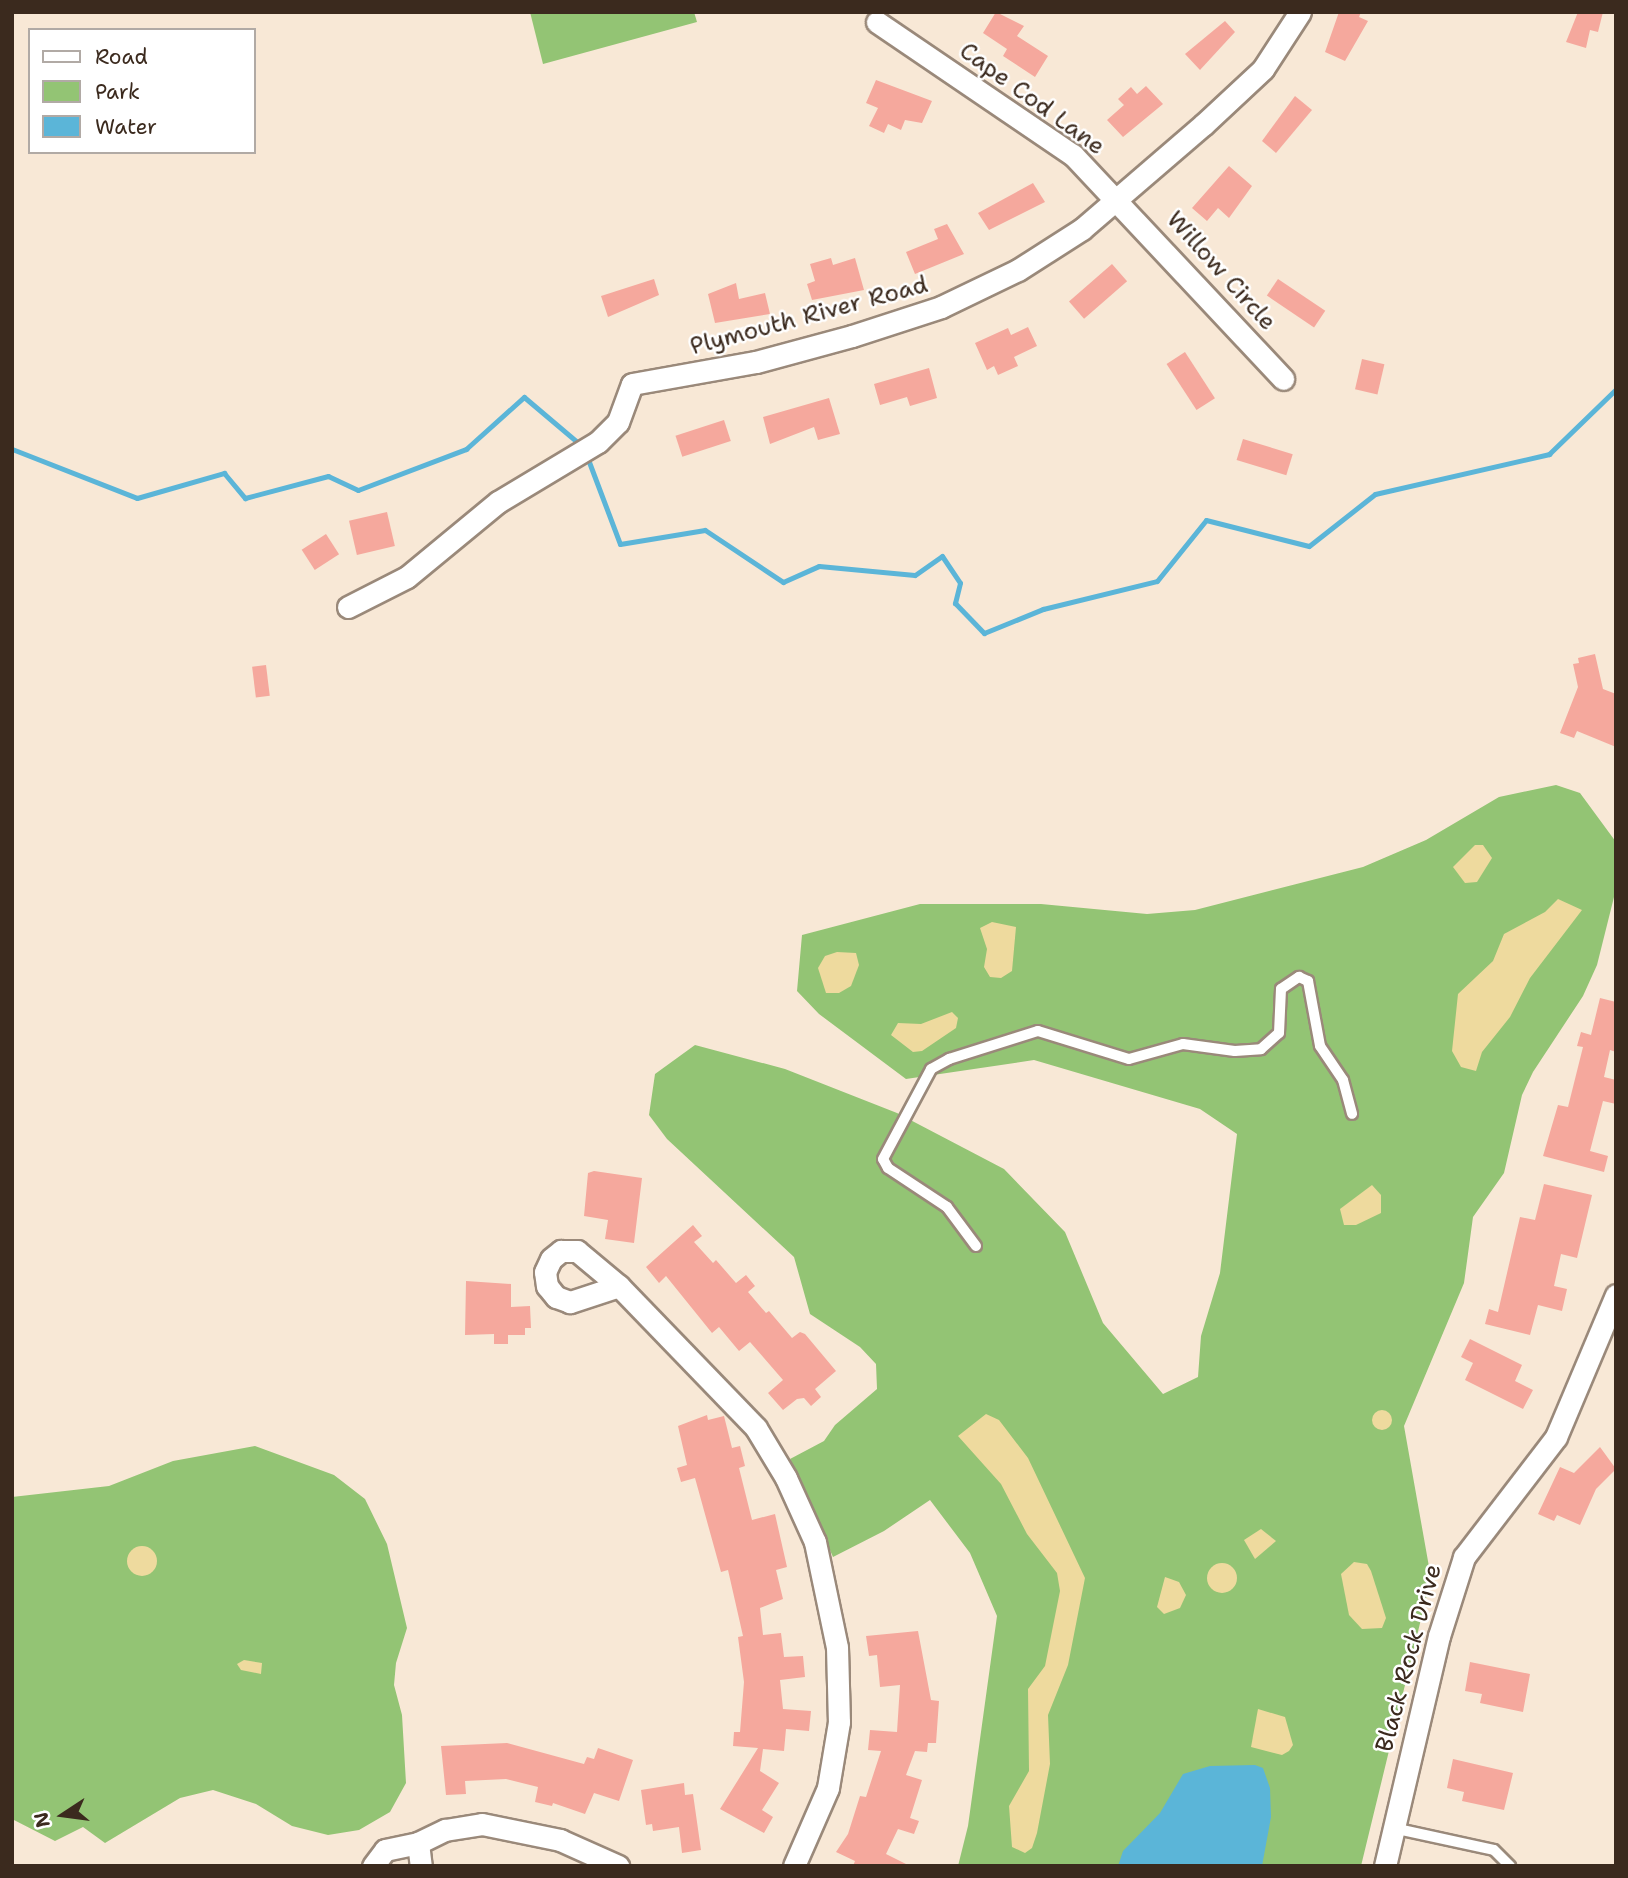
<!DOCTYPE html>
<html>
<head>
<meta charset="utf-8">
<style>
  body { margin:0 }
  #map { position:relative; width:1628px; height:1878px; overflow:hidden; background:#f8e8d6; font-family:"Shantell Sans",sans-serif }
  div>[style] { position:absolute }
  .green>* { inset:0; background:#93c474 }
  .sand>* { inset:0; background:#eeda9e }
  .round { border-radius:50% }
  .water>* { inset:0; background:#5bb5d8 }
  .stream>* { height:5px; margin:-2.5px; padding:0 2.5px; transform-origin:2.5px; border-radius:2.5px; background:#5bb5d8 }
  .building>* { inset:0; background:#f5a89d; transform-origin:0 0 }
  .roads { filter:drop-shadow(2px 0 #9a897a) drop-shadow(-2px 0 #9a897a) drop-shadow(0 2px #9a897a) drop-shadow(0 -2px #9a897a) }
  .lane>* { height:10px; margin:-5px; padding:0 5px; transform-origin:5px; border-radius:5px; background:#fff }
  .street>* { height:21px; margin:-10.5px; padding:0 10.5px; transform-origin:10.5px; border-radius:10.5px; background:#fff }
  span { translate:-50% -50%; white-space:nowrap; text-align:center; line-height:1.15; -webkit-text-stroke:5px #fff; paint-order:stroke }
  .street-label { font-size:24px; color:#3b2a1e }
  .frame { position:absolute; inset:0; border:14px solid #3b2a1e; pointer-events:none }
  .legend { position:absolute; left:28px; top:28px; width:228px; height:126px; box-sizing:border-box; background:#fff; border:2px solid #b1aaa5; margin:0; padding:9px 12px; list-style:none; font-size:21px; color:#3b2a1e }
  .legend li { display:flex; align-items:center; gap:14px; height:35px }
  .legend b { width:35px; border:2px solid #b1aaa5 }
  .north { position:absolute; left:28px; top:1780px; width:70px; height:70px; -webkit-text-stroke:5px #fff; paint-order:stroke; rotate:257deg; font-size:19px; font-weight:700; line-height:28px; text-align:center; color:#3b2a1e }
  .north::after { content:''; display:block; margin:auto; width:24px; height:32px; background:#3b2a1e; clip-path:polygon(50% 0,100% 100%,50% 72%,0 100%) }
</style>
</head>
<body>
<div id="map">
  <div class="green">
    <i style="clip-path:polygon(530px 12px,694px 12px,697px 22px,543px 64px)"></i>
    <i style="clip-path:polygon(1556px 785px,1580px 793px,1616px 842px,1616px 889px,1597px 965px,1583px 996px,1533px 1072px,1522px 1095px,1504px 1173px,1473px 1217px,1464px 1283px,1404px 1426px,1431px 1578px,1361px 1866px,958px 1866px,968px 1826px,997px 1616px,970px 1553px,930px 1500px,884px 1531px,833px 1557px,790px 1459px,824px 1441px,835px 1425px,877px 1389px,876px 1364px,860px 1347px,810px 1314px,794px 1257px,667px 1139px,649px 1115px,655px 1074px,695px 1045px,785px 1069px,897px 1113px,1004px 1169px,1065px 1232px,1103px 1323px,1163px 1394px,1198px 1377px,1201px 1336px,1220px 1273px,1237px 1134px,1200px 1109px,1034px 1060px,906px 1079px,819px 1014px,797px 991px,802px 935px,920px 904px,1041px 904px,1147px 914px,1195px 910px,1363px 867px,1426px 840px,1499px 797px)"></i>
    <i style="clip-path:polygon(255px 1446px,334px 1475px,365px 1499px,387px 1544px,407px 1628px,396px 1663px,394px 1685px,402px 1715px,406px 1783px,390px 1812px,359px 1830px,328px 1835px,292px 1826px,256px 1804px,213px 1790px,180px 1798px,105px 1843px,83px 1827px,55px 1841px,12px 1819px,12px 1497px,109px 1486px,173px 1461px)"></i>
  </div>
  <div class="sand">
    <i style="clip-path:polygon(1475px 845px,1483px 845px,1492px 858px,1477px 882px,1465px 883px,1453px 867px)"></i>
    <i style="clip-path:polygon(1558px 899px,1582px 910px,1530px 978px,1510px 1017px,1482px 1052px,1476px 1071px,1461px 1067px,1452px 1051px,1458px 994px,1493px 961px,1504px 934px,1545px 912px)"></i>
    <i style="clip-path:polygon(992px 922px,1016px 927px,1012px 971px,1001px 978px,990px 977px,984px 967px,987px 949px,980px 928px)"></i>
    <i style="clip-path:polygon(837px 952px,856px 953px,859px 965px,851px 986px,839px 993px,826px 993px,818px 968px,825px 956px)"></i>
    <i style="clip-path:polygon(952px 1012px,958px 1018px,956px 1028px,922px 1051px,913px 1052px,891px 1035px,898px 1023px,921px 1024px)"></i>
    <i style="clip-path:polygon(1372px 1185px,1381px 1195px,1381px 1213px,1356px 1225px,1344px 1225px,1340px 1209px)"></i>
    <i class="round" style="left:1372px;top:1410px;width:20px;height:20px"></i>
    <i style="clip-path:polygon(986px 1414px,999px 1420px,1028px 1458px,1085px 1578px,1068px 1665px,1048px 1715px,1050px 1764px,1037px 1833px,1032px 1848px,1025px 1853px,1012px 1847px,1009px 1806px,1029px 1771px,1028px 1689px,1045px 1666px,1060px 1591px,1057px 1573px,1027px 1534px,1001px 1484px,958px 1436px)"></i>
    <i style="clip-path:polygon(1261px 1529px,1276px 1541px,1255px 1559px,1244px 1540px)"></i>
    <i class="round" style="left:127px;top:1546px;width:30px;height:30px"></i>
    <i style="clip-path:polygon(1354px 1562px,1367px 1564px,1371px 1571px,1386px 1618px,1382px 1628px,1362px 1629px,1349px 1615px,1341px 1574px)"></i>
    <i class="round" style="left:1207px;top:1563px;width:30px;height:30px"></i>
    <i style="clip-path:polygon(1165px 1577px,1179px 1582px,1186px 1595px,1180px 1608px,1164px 1614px,1157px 1607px)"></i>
    <i style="clip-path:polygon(244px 1660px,262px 1663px,261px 1674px,241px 1670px,237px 1664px)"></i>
    <i style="clip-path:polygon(1258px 1709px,1285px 1717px,1293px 1745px,1289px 1751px,1282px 1755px,1251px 1747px)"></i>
  </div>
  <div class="water">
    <i style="clip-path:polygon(1255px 1765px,1263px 1768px,1270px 1788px,1271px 1817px,1262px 1866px,1118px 1866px,1123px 1851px,1160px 1813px,1183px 1774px,1210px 1766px)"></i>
  </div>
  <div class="stream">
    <i style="left:12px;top:449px;width:134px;rotate:21.4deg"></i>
    <i style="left:137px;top:498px;width:91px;rotate:-16deg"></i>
    <i style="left:224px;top:473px;width:33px;rotate:50deg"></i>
    <i style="left:245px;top:498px;width:86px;rotate:-14.8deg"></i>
    <i style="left:328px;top:476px;width:33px;rotate:25deg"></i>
    <i style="left:358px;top:490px;width:116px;rotate:-20.8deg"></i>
    <i style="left:466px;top:449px;width:78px;rotate:-41.9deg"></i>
    <i style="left:524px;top:397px;width:76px;rotate:40.2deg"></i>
    <i style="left:586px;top:454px;width:96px;rotate:69.3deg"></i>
    <i style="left:620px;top:544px;width:86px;rotate:-9.4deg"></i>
    <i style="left:705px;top:530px;width:94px;rotate:33.7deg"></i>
    <i style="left:783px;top:582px;width:39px;rotate:-24deg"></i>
    <i style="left:819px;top:566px;width:96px;rotate:5.4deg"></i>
    <i style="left:915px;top:575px;width:33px;rotate:-35deg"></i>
    <i style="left:942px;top:556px;width:32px;rotate:56deg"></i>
    <i style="left:960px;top:583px;width:21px;rotate:104deg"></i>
    <i style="left:955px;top:603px;width:42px;rotate:46deg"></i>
    <i style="left:984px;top:633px;width:64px;rotate:-22.1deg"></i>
    <i style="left:1043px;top:609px;width:117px;rotate:-13.8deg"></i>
    <i style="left:1157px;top:581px;width:78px;rotate:-51.2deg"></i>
    <i style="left:1206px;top:520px;width:106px;rotate:14.2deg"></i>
    <i style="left:1309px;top:546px;width:84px;rotate:-38.2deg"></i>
    <i style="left:1375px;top:494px;width:179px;rotate:-12.9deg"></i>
    <i style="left:1549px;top:454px;width:93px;rotate:-44.1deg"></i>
  </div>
  <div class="building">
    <i style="clip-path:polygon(996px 12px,1024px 26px,1017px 36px,1048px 56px,1035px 77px,1003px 56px,1007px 49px,983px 33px)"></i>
    <i style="clip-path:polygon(1339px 12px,1361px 12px,1359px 17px,1368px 21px,1345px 61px,1325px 52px)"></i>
    <i style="clip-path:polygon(1578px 12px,1603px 12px,1598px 32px,1590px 30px,1586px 48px,1566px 42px)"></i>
    <i style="clip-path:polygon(1225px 21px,1235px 32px,1200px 70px,1185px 54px)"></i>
    <i style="clip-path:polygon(876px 80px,932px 101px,922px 123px,905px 120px,901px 130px,888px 124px,884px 133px,869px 126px,878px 108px,866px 103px)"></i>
    <i style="clip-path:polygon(1146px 86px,1163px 104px,1123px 137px,1107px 120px,1124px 105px,1118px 99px,1131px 87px,1137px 94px)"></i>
    <i style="clip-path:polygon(1295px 96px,1312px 110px,1276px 153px,1262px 141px)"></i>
    <i style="clip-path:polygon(1229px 166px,1252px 186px,1229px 218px,1218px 208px,1207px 221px,1192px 208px)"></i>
    <i style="clip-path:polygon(1033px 183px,1045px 202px,989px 230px,978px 213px)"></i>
    <i style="clip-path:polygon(947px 224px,964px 254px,915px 274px,906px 252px,938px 239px,934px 229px)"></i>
    <i style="clip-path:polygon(831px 258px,833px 265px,855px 258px,864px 290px,812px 300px,807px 284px,815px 281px,810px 264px)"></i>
    <i style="left:1112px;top:264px;width:23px;height:57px;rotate:49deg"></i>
    <i style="clip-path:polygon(654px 279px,659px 295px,608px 317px,601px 296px)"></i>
    <i style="left:1278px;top:279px;width:57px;height:20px;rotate:34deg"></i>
    <i style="clip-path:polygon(736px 283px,739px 299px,765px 293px,770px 314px,715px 323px,708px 294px)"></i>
    <i style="clip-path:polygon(1028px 327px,1037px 346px,1014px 357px,1018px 366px,998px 375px,994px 366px,987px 370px,975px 343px,1008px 328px,1011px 335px)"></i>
    <i style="left:1185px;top:352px;width:55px;height:22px;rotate:57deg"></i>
    <i style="left:1362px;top:359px;width:23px;height:31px;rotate:13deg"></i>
    <i style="clip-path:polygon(929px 368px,937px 398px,910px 406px,907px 397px,880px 405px,874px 384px)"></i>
    <i style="clip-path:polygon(829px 398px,840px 434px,818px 440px,814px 427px,770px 444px,763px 417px)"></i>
    <i style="left:724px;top:420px;width:22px;height:51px;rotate:72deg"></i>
    <i style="left:1243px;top:439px;width:52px;height:22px;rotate:17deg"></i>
    <i style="left:387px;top:512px;width:35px;height:39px;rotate:77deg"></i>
    <i style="left:326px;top:534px;width:24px;height:29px;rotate:57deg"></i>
    <i style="clip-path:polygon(1595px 654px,1603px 689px,1616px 694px,1616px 747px,1577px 731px,1574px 738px,1560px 733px,1578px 687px,1573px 664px,1579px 663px,1578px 658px)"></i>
    <i style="left:266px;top:665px;width:31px;height:14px;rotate:83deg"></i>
    <i style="clip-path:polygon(1600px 998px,1616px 1002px,1616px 1052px,1610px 1050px,1604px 1077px,1616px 1080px,1616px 1104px,1603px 1101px,1590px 1151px,1608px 1156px,1604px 1172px,1543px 1156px,1558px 1105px,1568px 1107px,1583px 1047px,1577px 1046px,1581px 1032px,1591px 1035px)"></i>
    <i style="clip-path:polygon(594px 1171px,642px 1178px,634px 1243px,605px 1239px,608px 1220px,584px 1216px,588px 1173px)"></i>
    <i style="clip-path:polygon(1544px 1184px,1592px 1195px,1577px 1258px,1561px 1254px,1554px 1286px,1567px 1289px,1562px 1311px,1538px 1305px,1530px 1335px,1485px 1324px,1489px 1309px,1498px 1312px,1520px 1217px,1535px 1220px)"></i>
    <i style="clip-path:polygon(693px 1225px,702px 1236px,694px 1242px,713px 1263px,716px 1260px,736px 1283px,746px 1275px,755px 1286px,748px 1292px,766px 1313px,769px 1311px,792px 1338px,800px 1332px,805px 1334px,836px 1371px,815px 1389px,821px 1397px,811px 1406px,804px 1398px,797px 1399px,783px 1410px,768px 1393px,783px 1380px,750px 1342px,739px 1351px,719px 1327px,712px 1333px,666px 1276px,659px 1283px,646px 1267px)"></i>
    <i style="clip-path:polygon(466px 1281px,511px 1284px,511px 1307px,530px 1306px,531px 1328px,525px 1328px,525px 1335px,508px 1335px,508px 1344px,494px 1344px,494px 1334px,465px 1335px)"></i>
    <i style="clip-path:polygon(1470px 1339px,1522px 1365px,1515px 1381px,1533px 1390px,1523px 1409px,1465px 1380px,1473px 1363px,1461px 1357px)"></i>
    <i style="clip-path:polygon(707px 1415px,708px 1420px,724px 1416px,732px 1448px,740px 1446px,745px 1466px,739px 1468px,752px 1520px,775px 1514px,787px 1567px,776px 1570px,783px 1599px,760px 1608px,763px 1635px,781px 1633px,784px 1657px,803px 1656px,805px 1677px,780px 1680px,783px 1709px,811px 1711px,809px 1731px,786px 1729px,784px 1751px,763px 1749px,760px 1771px,779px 1783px,762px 1810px,773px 1817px,764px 1833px,720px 1809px,758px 1748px,733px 1746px,734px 1732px,740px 1732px,744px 1682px,738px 1637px,743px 1636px,728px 1570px,721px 1572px,695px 1478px,681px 1482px,677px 1468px,687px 1465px,678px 1426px)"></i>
    <i style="clip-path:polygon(1600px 1447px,1616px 1469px,1596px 1489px,1580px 1525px,1557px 1515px,1554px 1521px,1538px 1514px,1560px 1467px,1574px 1473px)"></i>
    <i style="clip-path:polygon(918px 1631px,931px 1700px,939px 1701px,936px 1743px,928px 1743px,927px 1752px,915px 1751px,906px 1775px,922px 1780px,910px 1818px,919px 1821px,914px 1834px,898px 1829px,886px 1854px,910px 1866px,853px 1866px,855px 1861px,836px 1852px,848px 1834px,860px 1796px,866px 1797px,881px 1751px,868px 1750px,870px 1730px,897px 1732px,900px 1685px,880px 1687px,877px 1655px,869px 1656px,866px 1636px)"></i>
    <i style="clip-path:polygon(1470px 1662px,1530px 1674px,1523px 1712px,1480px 1703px,1482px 1694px,1465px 1691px)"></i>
    <i style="clip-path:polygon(507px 1743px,584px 1764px,587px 1757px,594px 1759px,598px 1748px,633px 1760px,619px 1801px,594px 1793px,585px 1814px,553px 1803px,552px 1806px,535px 1802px,538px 1787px,506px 1779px,465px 1781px,466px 1794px,446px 1795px,441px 1746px)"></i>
    <i style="clip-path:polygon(1453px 1759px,1513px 1773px,1504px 1810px,1462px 1801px,1464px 1792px,1447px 1788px)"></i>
    <i style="clip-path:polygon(684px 1783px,685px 1795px,693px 1794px,701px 1850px,682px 1853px,679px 1827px,653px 1831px,652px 1824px,646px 1825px,641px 1790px)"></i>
  </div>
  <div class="roads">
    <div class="lane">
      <i style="left:976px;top:1246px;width:49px;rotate:-126.6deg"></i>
      <i style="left:947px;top:1207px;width:71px;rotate:-146.5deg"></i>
      <i style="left:888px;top:1168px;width:10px;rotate:-119deg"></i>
      <i style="left:883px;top:1159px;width:102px;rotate:-61.9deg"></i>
      <i style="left:931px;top:1069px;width:21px;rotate:-29deg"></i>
      <i style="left:949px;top:1059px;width:93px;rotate:-17.5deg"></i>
      <i style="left:1038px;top:1031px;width:95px;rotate:17.1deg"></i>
      <i style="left:1129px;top:1059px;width:56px;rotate:-15.5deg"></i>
      <i style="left:1183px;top:1044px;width:52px;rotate:7.7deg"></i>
      <i style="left:1235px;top:1051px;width:26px;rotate:-4deg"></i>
      <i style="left:1261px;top:1049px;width:24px;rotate:-42deg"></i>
      <i style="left:1279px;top:1033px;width:44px;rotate:-87.4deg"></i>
      <i style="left:1281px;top:989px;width:22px;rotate:-34deg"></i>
      <i style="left:1299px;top:977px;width:10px;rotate:24deg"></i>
      <i style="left:1308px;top:981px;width:66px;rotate:79.5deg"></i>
      <i style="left:1320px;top:1046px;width:41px;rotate:55.9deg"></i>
      <i style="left:1343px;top:1080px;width:35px;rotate:75deg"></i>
      <i style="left:1393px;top:1828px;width:103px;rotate:12.3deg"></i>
      <i style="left:1494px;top:1850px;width:23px;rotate:45deg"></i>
    </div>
    <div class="street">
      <i style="left:877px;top:22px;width:237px;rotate:34.2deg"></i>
      <i style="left:1073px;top:155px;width:307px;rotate:46.8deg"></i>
      <i style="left:348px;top:607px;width:66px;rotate:-27deg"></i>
      <i style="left:407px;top:577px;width:118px;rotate:-39.5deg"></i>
      <i style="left:498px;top:502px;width:117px;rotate:-31deg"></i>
      <i style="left:598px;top:442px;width:28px;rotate:-45deg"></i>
      <i style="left:618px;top:422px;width:40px;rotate:-69.8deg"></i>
      <i style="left:632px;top:384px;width:126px;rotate:-10.1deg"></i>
      <i style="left:756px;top:362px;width:99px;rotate:-15.2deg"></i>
      <i style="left:852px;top:336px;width:94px;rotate:-18deg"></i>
      <i style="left:941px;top:307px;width:85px;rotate:-25.7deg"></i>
      <i style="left:1018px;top:270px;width:76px;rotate:-32.6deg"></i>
      <i style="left:1082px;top:229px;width:160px;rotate:-40.7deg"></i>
      <i style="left:1203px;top:125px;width:82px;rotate:-43deg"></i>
      <i style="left:1263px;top:69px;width:68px;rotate:-57deg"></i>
      <i style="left:619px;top:1286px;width:52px;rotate:161.9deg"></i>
      <i style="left:570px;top:1302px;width:15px;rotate:-160deg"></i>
      <i style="left:556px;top:1297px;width:14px;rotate:-129deg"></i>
      <i style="left:547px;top:1286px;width:14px;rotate:-98deg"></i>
      <i style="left:545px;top:1272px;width:14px;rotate:-65deg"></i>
      <i style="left:551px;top:1259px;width:13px;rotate:-39deg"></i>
      <i style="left:561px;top:1251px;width:16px"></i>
      <i style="left:577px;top:1251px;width:55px;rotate:39.8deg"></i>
      <i style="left:619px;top:1286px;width:197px;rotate:46deg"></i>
      <i style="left:756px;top:1428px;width:58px;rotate:59deg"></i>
      <i style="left:786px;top:1478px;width:70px;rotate:65.6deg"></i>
      <i style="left:815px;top:1542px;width:107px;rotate:78.2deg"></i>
      <i style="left:837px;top:1647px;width:75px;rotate:88.5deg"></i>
      <i style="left:839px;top:1722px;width:67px;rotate:99.5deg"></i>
      <i style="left:828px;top:1788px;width:85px;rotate:113.6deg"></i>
      <i style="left:418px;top:1843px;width:23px;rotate:83deg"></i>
      <i style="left:373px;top:1866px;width:20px;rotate:-53deg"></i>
      <i style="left:385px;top:1850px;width:34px;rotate:-12deg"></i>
      <i style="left:418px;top:1843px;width:30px;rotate:-26deg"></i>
      <i style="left:445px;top:1830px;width:37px;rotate:-9deg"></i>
      <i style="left:482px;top:1824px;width:80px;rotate:11.6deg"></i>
      <i style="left:560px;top:1840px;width:64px;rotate:24.1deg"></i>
      <i style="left:1385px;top:1866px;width:236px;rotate:-76.8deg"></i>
      <i style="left:1439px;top:1636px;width:83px;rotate:-72.4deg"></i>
      <i style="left:1464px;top:1557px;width:151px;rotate:-52.5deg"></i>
      <i style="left:1556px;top:1437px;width:154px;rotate:-67.1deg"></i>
    </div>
  </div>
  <div class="street-label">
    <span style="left:1032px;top:99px;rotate:36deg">Cape Cod Lane</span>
    <span style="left:1221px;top:271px;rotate:48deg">Willow Circle</span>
    <span style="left:809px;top:316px;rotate:-15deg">Plymouth River Road</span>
    <span style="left:1409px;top:1658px;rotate:-75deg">Black Rock Drive</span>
  </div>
  <div class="frame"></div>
  <ul class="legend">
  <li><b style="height:9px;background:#fff"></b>Road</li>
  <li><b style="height:19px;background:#93c474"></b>Park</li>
  <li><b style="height:19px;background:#5bb5d8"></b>Water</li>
  </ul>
  <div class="north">N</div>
</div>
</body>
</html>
